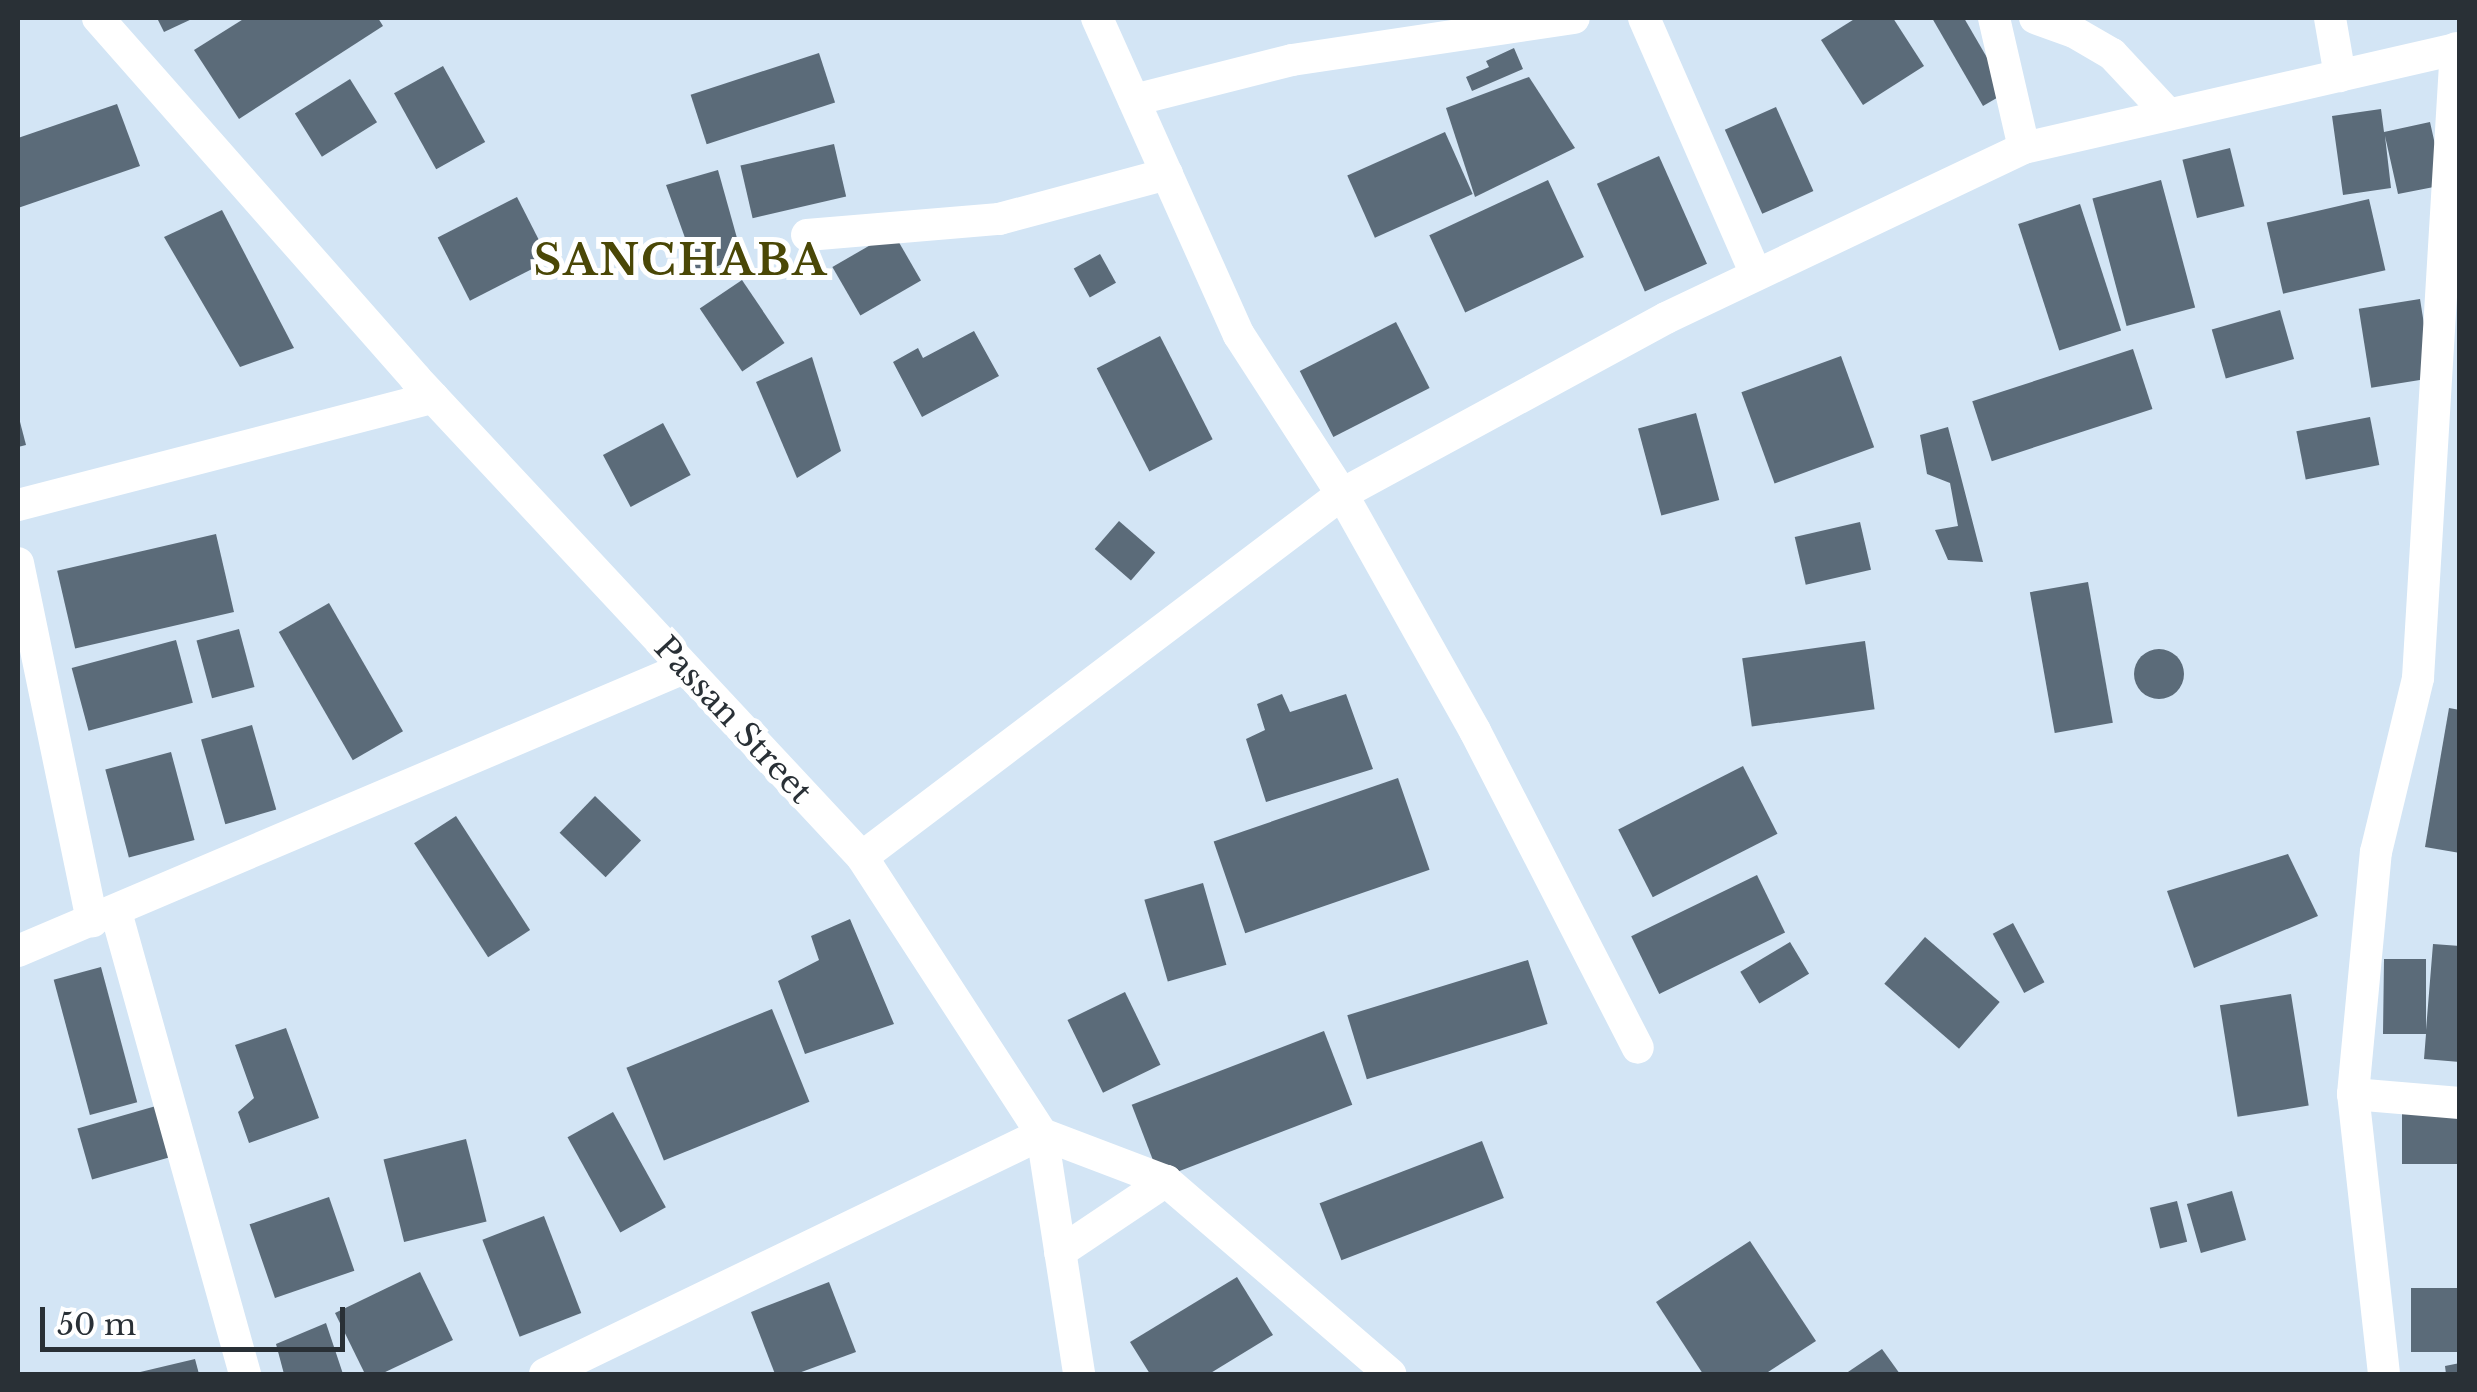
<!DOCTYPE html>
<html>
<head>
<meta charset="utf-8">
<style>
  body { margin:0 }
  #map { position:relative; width:2477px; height:1392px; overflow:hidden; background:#d3e5f5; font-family:"Libre Baskerville",serif }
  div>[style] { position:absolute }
  .building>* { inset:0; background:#5b6b79; transform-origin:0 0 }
  .round { border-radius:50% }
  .minor>* { height:32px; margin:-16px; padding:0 16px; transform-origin:16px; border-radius:16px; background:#fff }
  span { translate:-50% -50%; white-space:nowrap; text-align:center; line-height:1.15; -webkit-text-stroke:10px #fff; paint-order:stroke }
  .street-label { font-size:32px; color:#293036 }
  .district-label { font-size:42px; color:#4a4706; font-weight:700; letter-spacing:2.5px }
  .frame { position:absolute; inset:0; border:20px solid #293036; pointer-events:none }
  .scale { position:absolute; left:40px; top:1307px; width:305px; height:45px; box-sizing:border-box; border:5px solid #293036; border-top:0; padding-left:12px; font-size:30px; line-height:35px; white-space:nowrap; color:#293036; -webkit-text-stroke:8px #fff; paint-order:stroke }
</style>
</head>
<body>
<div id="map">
  <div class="building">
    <i style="clip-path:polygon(157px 18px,194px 18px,164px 32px)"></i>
    <i style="clip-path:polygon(245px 18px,378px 18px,383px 26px,239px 119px,194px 50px)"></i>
    <i style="clip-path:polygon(1856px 18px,1893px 18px,1924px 66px,1863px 105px,1821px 40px)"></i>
    <i style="clip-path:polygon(1932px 18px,1964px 18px,2007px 92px,1983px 106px)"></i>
    <i style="clip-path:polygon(1514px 48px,1523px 69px,1472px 91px,1466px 77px,1489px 67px,1486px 61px)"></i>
    <i style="left:819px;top:53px;width:52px;height:135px;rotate:72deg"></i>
    <i style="left:443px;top:66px;width:87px;height:56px;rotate:61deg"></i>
    <i style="clip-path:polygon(1529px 77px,1575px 148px,1475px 197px,1446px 108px)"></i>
    <i style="left:350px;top:79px;width:51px;height:65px;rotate:58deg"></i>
    <i style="clip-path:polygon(117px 104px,140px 166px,18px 208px,18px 138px)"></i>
    <i style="left:1776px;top:107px;width:92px;height:56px;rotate:66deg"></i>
    <i style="clip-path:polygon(2381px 109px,2384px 132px,2430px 122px,2444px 185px,2398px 194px,2385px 136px,2391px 188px,2343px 195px,2332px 116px)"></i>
    <i style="left:1445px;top:132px;width:68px;height:107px;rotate:66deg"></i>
    <i style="left:834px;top:144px;width:54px;height:96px;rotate:77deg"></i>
    <i style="left:2230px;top:148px;width:60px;height:49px;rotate:76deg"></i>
    <i style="left:1659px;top:156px;width:118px;height:68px;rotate:66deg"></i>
    <i style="clip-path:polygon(718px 170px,742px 256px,698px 274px,666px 185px)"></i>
    <i style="left:1548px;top:180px;width:85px;height:131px;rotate:65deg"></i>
    <i style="left:2161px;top:180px;width:132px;height:71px;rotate:75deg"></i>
    <i style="left:517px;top:197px;width:71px;height:89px;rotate:63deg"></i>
    <i style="left:2369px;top:199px;width:73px;height:105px;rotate:77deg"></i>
    <i style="left:2080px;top:204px;width:133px;height:65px;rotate:72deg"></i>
    <i style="clip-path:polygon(222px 210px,294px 348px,240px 367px,164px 237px)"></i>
    <i style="left:893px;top:232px;width:56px;height:70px;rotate:60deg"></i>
    <i style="left:1100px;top:254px;width:33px;height:30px;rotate:61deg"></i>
    <i style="left:742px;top:280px;width:76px;height:51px;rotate:56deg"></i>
    <i style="left:2420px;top:299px;width:80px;height:62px;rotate:81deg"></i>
    <i style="left:2280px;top:310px;width:51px;height:71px;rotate:74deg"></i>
    <i style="left:1396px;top:322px;width:74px;height:108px;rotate:63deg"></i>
    <i style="clip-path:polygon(974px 331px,999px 376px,922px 417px,893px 362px,918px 348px,923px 358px)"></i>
    <i style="left:1160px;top:336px;width:116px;height:71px;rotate:63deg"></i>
    <i style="left:2133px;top:349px;width:63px;height:169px;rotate:72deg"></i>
    <i style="left:1841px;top:356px;width:97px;height:106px;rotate:70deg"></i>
    <i style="clip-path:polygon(812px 357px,841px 451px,797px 478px,756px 382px)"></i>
    <i style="left:1696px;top:413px;width:90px;height:60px;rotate:75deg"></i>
    <i style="left:2370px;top:417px;width:49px;height:75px;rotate:79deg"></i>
    <i style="clip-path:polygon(19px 418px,26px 445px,18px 447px,18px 418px)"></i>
    <i style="left:663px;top:423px;width:59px;height:68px;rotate:62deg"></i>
    <i style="clip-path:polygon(1948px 427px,1983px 562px,1948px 560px,1935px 530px,1958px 526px,1950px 483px,1927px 474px,1920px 435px)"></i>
    <i style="left:1119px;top:521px;width:48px;height:37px;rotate:41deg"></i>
    <i style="left:1860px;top:522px;width:49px;height:67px;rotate:77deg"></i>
    <i style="left:216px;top:534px;width:80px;height:163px;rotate:77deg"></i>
    <i style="left:2088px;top:582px;width:143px;height:59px;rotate:80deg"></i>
    <i style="left:329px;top:603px;width:148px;height:58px;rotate:60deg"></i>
    <i style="left:239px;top:629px;width:60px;height:44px;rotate:75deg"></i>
    <i style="left:176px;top:640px;width:65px;height:108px;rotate:75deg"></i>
    <i style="left:1865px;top:641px;width:69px;height:124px;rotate:82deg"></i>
    <i class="round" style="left:2134px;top:649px;width:50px;height:50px"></i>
    <i style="clip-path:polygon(1282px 694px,1290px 712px,1346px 694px,1373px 769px,1266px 802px,1246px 739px,1265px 730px,1257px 704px)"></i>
    <i style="clip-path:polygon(2449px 708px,2460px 710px,2460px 853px,2425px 847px)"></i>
    <i style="left:252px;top:725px;width:88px;height:53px;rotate:74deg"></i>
    <i style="left:171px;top:752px;width:91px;height:68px;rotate:75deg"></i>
    <i style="left:1743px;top:766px;width:76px;height:140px;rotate:63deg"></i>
    <i style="left:1398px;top:778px;width:97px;height:195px;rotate:71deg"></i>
    <i style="left:595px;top:796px;width:64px;height:51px;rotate:44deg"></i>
    <i style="left:456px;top:816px;width:136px;height:50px;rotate:57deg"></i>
    <i style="clip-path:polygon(2288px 854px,2318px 916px,2194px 968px,2167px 891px)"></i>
    <i style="left:1757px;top:875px;width:64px;height:140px;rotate:64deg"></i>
    <i style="left:1203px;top:883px;width:85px;height:61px;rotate:74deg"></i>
    <i style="clip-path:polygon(850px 919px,894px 1024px,805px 1054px,778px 981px,819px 960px,811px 936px)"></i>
    <i style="left:2013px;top:923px;width:67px;height:23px;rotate:62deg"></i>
    <i style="left:1925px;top:937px;width:99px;height:62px;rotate:41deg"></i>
    <i style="left:1790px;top:942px;width:37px;height:58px;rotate:59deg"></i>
    <i style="clip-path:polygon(2433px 944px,2460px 946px,2460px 1062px,2424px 1059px,2426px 1034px,2383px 1034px,2384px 959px,2426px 959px,2426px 1030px)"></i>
    <i style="left:1528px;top:960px;width:67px;height:189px;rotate:73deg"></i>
    <i style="left:101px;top:967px;width:140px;height:49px;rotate:75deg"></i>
    <i style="left:1125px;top:992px;width:81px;height:64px;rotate:64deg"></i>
    <i style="left:2291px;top:994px;width:113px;height:72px;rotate:81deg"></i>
    <i style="left:772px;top:1009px;width:100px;height:157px;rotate:68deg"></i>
    <i style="clip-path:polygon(286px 1028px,319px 1118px,249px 1143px,238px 1112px,254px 1098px,235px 1045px)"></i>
    <i style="left:1324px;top:1031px;width:79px;height:206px;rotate:69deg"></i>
    <i style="left:163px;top:1104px;width:53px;height:89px;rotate:74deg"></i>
    <i style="left:2460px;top:1105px;width:59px;height:58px;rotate:90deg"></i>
    <i style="left:613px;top:1112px;width:109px;height:52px;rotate:61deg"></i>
    <i style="left:466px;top:1139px;width:85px;height:85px;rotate:76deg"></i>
    <i style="left:1482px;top:1141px;width:61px;height:174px;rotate:69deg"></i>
    <i style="left:2232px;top:1191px;width:51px;height:47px;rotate:74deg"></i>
    <i style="left:329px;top:1197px;width:78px;height:84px;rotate:71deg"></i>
    <i style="left:2177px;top:1201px;width:42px;height:28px;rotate:76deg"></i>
    <i style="left:544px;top:1216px;width:104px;height:66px;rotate:69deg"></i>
    <i style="clip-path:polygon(1750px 1241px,1816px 1341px,1765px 1374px,1703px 1374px,1656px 1302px)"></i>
    <i style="clip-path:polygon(420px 1272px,453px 1340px,381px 1374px,365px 1374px,335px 1313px)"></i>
    <i style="clip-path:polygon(1237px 1277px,1273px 1335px,1209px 1374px,1150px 1374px,1130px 1342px)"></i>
    <i style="clip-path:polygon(829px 1282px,856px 1352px,796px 1374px,775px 1374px,751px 1312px)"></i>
    <i style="left:2460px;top:1288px;width:64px;height:49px;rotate:90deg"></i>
    <i style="clip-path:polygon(326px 1323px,343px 1374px,284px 1374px,276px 1344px)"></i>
    <i style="clip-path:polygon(1882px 1349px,1900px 1374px,1845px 1374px)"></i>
    <i style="clip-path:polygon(195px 1359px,199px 1374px,136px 1374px,136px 1373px)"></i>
    <i style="clip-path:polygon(2460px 1363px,2460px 1374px,2446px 1374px,2445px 1366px)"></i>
  </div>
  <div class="minor">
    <i style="left:98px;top:18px;width:480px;rotate:48.6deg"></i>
    <i style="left:415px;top:378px;width:655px;rotate:46.98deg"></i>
    <i style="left:862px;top:857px;width:330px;rotate:57deg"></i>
    <i style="left:1042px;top:1134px;width:133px;rotate:20.8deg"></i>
    <i style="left:1166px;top:1181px;width:296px;rotate:40.7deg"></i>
    <i style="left:1097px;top:18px;width:347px;rotate:65.9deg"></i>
    <i style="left:1239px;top:335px;width:189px;rotate:57.1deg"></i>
    <i style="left:1342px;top:494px;width:272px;rotate:60.7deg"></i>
    <i style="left:1475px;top:731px;width:356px;rotate:62.8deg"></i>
    <i style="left:1644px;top:18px;width:279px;rotate:66.4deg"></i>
    <i style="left:1994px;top:18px;width:133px;rotate:77deg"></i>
    <i style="left:2035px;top:18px;width:41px;rotate:19.7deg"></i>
    <i style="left:2074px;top:32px;width:44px;rotate:30.1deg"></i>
    <i style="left:2112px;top:54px;width:83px;rotate:46.9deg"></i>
    <i style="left:2330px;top:18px;width:59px;rotate:80.2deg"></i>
    <i style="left:1134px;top:100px;width:163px;rotate:-14.2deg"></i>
    <i style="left:1292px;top:60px;width:285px;rotate:-8.5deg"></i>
    <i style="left:807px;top:235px;width:193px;rotate:-4.8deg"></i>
    <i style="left:999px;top:219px;width:174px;rotate:-15deg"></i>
    <i style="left:18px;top:505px;width:429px;rotate:-14.5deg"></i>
    <i style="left:18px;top:563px;width:366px;rotate:78.3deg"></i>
    <i style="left:862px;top:857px;width:602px;rotate:-37.1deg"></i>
    <i style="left:1342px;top:494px;width:369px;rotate:-28.5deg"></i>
    <i style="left:1666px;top:318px;width:396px;rotate:-25.4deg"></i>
    <i style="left:2024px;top:148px;width:447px;rotate:-12.9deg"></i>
    <i style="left:116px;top:912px;width:480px;rotate:74.4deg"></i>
    <i style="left:18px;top:951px;width:724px;rotate:-23.02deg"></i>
    <i style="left:2353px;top:1094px;width:107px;rotate:4.8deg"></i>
    <i style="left:1060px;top:1252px;width:128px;rotate:-33.8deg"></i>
    <i style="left:545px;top:1374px;width:552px;rotate:-25.78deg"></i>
    <i style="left:1042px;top:1134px;width:243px;rotate:81.2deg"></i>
    <i style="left:2384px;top:1374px;width:282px;rotate:-96.3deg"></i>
    <i style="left:2353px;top:1094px;width:243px;rotate:-84.6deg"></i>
    <i style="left:2376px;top:852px;width:179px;rotate:-76.4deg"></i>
    <i style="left:2418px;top:678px;width:631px;rotate:-86.55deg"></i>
  </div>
  <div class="street-label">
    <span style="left:733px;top:720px;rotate:47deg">Passan Street</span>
  </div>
  <div class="district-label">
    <span style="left:681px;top:260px">SANCHABA</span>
  </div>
  <div class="frame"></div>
  <div class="scale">50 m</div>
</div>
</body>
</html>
